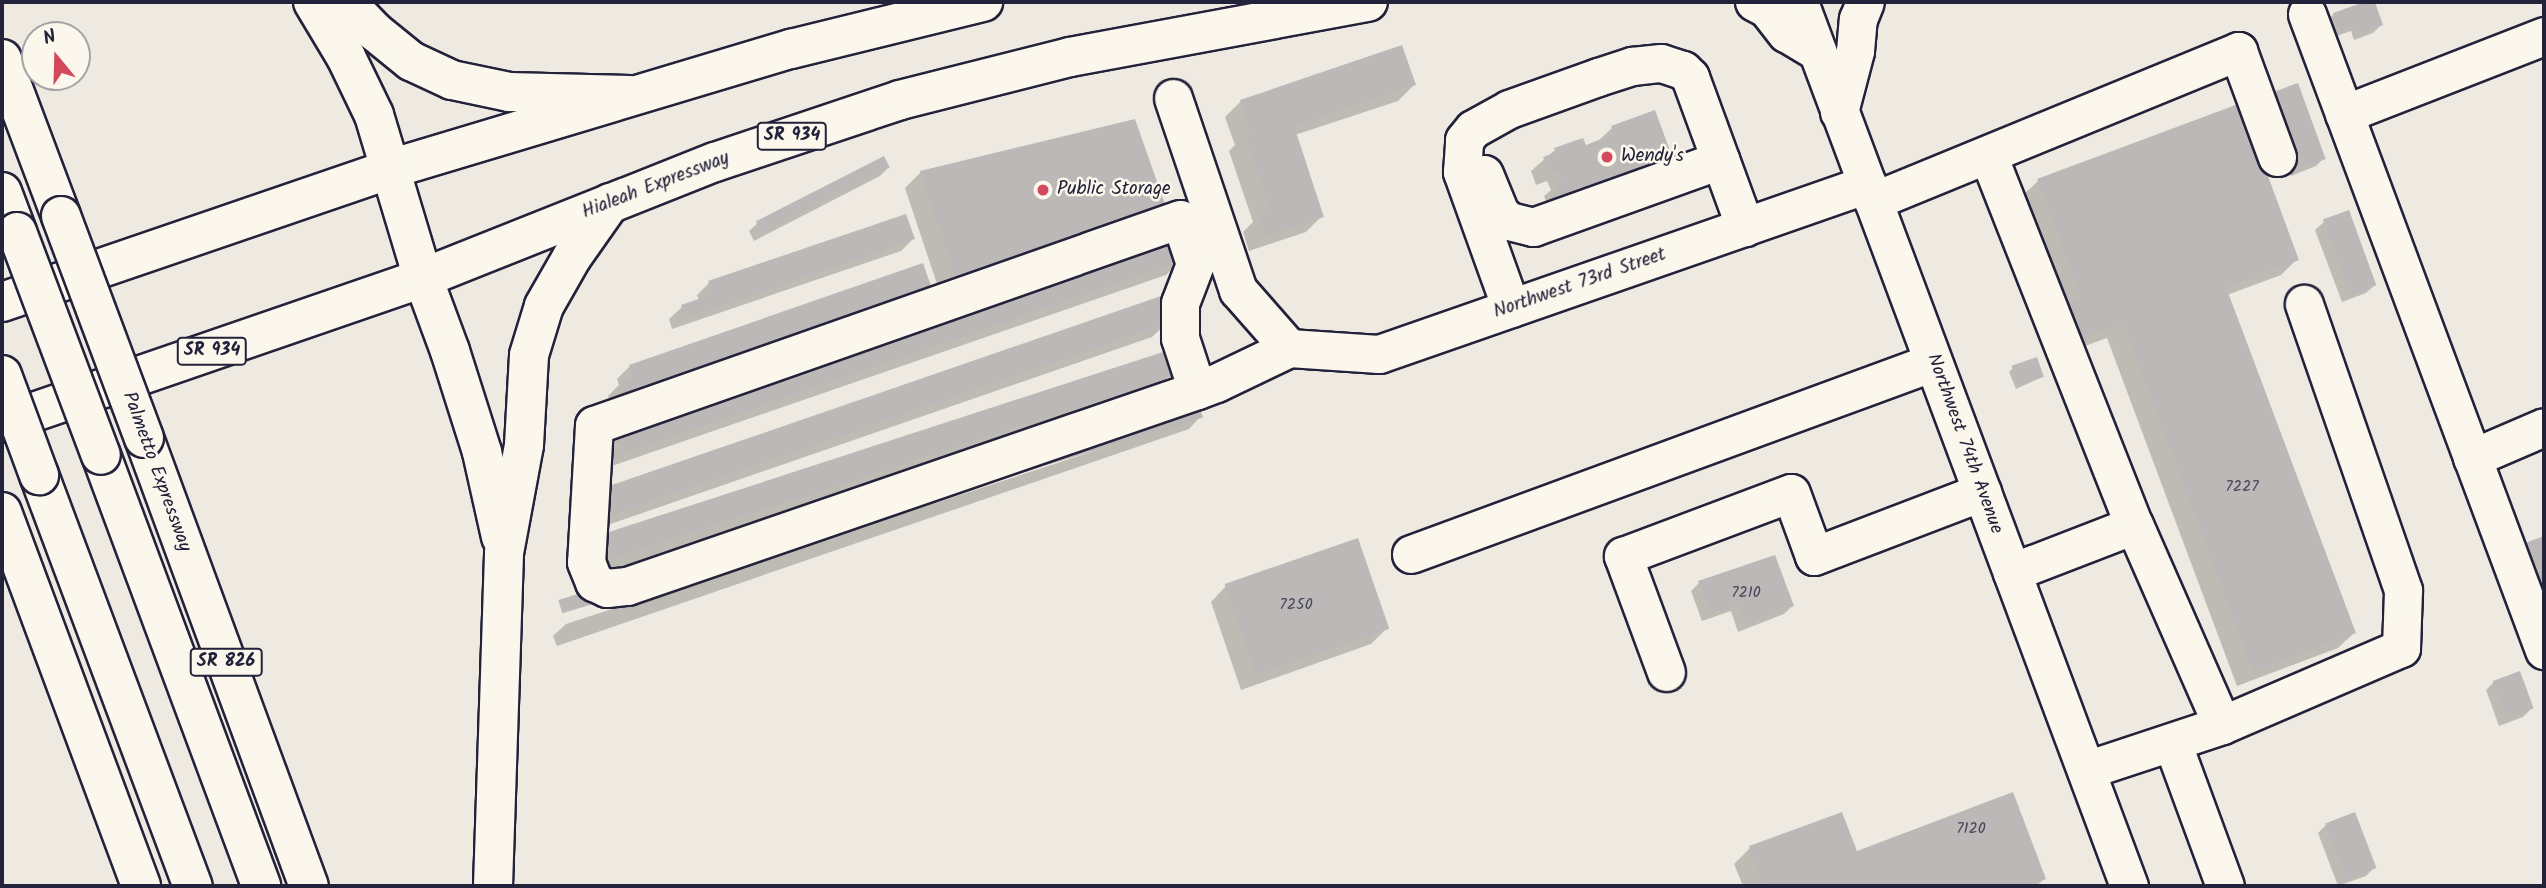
<!DOCTYPE html>
<html>
<head>
<meta charset="utf-8">
<style>
  body { margin:0 }
  #map { position:relative; width:2546px; height:888px; overflow:hidden; background:#eeeae2; font-family:Kalam,sans-serif }
  div>[style] { position:absolute }
  .shadow>* { inset:0; background:#0003 }
  .building>* { inset:0; background:#bcb8b8; transform-origin:0 0 }
  .roads { filter:drop-shadow(2px 0 #22223b) drop-shadow(-2px 0 #22223b) drop-shadow(0 2px #22223b) drop-shadow(0 -2px #22223b) }
  .minor>* { height:37px; margin:-18.5px; padding:0 18.5px; transform-origin:18.5px; border-radius:18.5px; background:#fbf7ec }
  .major>* { height:38px; margin:-19px; padding:0 19px; transform-origin:19px; border-radius:19px; background:#fbf7ec }
  .highway>* { height:38px; margin:-19px; padding:0 19px; transform-origin:19px; border-radius:19px; background:#fbf7ec }
  .bridges { filter:drop-shadow(2px 0 #22223b) drop-shadow(-2px 0 #22223b) drop-shadow(0 2px #22223b) drop-shadow(0 -2px #22223b) }
  .highway-bridge>* { height:38px; margin:-19px; padding:0 19px; transform-origin:19px; border-radius:19px; background:#fbf7ec }
  .dots>* { width:19px; height:19px; translate:-50% -50%; box-sizing:border-box; border:4px solid #fbf7ec; border-radius:50% }
  span { translate:-50% -50%; white-space:nowrap; text-align:center; line-height:1.15; -webkit-text-stroke:5px #fbf7ec; paint-order:stroke }
  .number-label { font-size:16px; color:#48485a }
  .number-label span { -webkit-text-stroke-width:0 }
  .shield-label span { padding:2px 5px; background:#fbf7ec; border:2px solid; border-radius:5px; -webkit-text-stroke-width:0 }
  .shield-label { font-size:18px; color:#22223b; font-weight:700 }
  .poi-label { font-size:19px; color:#22223b }
  .left { translate:0 -50%; text-align:left }
  .street-label { font-size:19px; color:#22223b }
  .frame { position:absolute; inset:0; border:4px solid #22223b; pointer-events:none }
  .north { position:absolute; left:21px; top:21px; width:70px; height:70px; box-sizing:border-box; background:#fbf7ec; border:2px solid #a4a2a5; border-radius:50%; rotate:341deg; font-size:19px; font-weight:700; line-height:28px; text-align:center; color:#22223b }
  .north::after { content:''; display:block; margin:auto; width:24px; height:32px; background:#d1495b; clip-path:polygon(50% 0,100% 100%,50% 72%,0 100%) }
</style>
</head>
<body>
<div id="map">
  <div class="shadow">
    <i style="clip-path:polygon(2373px 2px,2381px 25px,2373px 33px,2354px 40px,2351px 31px,2331px 38px,2326px 22px,2334px 14px)"></i>
    <i style="clip-path:polygon(1414px 85px,1398px 101px,1295px 135px,1322px 216px,1306px 232px,1249px 251px,1243px 232px,1253px 222px,1229px 151px,1235px 145px,1225px 117px,1241px 101px)"></i>
    <i style="clip-path:polygon(2264px 102px,2324px 158px,2316px 166px,2291px 176px)"></i>
    <i style="clip-path:polygon(1134px 121px,941px 296px,905px 188px,921px 172px)"></i>
    <i style="clip-path:polygon(1612px 128px,1670px 156px,1657px 168px,1551px 214px,1544px 196px,1551px 190px,1547px 181px,1536px 185px,1531px 171px,1555px 150px,1585px 147px,1599px 140px)"></i>
    <i style="clip-path:polygon(888px 168px,880px 176px,754px 241px,749px 231px,758px 223px)"></i>
    <i style="clip-path:polygon(2038px 181px,2297px 259px,2281px 275px,2227px 295px,2354px 633px,2338px 648px,2237px 686px,2107px 338px,2060px 355px,2022px 196px)"></i>
    <i style="clip-path:polygon(2324px 222px,2375px 285px,2366px 293px,2342px 302px,2315px 230px)"></i>
    <i style="clip-path:polygon(913px 239px,901px 251px,672px 329px,669px 319px,682px 307px,699px 301px,697px 295px,709px 283px)"></i>
    <i style="clip-path:polygon(1182px 259px,1166px 275px,606px 468px,599px 446px,615px 430px)"></i>
    <i style="clip-path:polygon(922px 266px,612px 407px,608px 396px,619px 385px,617px 379px,629px 367px)"></i>
    <i style="clip-path:polygon(1168px 322px,1152px 337px,599px 528px,607px 489px)"></i>
    <i style="clip-path:polygon(2013px 368px,2042px 377px,2016px 389px,2009px 372px)"></i>
    <i style="clip-path:polygon(1169px 376px,1153px 392px,594px 586px,602px 548px)"></i>
    <i style="clip-path:polygon(1201px 416px,1189px 429px,557px 646px,553px 636px,566px 624px)"></i>
    <i style="clip-path:polygon(2544px 538px,2544px 585px,2540px 586px,2533px 567px,2518px 553px,2526px 544px)"></i>
    <i style="clip-path:polygon(1699px 583px,1792px 606px,1784px 614px,1738px 632px,1731px 611px,1702px 621px,1691px 591px)"></i>
    <i style="clip-path:polygon(1226px 586px,1387px 628px,1371px 644px,1241px 690px,1211px 602px)"></i>
    <i style="clip-path:polygon(2494px 682px,2532px 708px,2523px 717px,2499px 726px,2486px 690px)"></i>
    <i style="clip-path:polygon(2326px 825px,2374px 868px,2366px 876px,2338px 886px,2318px 833px)"></i>
    <i style="clip-path:polygon(1750px 848px,1856px 853px,2044px 879px,2036px 886px,1743px 886px,1734px 864px)"></i>
  </div>
  <div class="building">
    <i style="clip-path:polygon(2364px 2px,2375px 2px,2383px 25px,2362px 33px,2359px 24px,2340px 31px,2333px 13px)"></i>
    <i style="clip-path:polygon(1402px 45px,1416px 85px,1294px 126px,1324px 217px,1265px 236px,1258px 215px,1270px 211px,1244px 134px,1251px 131px,1240px 100px)"></i>
    <i style="left:2298px;top:83px;width:81px;height:29px;rotate:70deg"></i>
    <i style="clip-path:polygon(2241px 103px,2299px 260px,2226px 287px,2356px 633px,2253px 672px,2123px 323px,2076px 341px,2063px 306px,2082px 299px,2037px 179px)"></i>
    <i style="clip-path:polygon(1655px 110px,1672px 156px,1641px 167px,1644px 174px,1563px 203px,1555px 182px,1563px 180px,1560px 170px,1549px 173px,1543px 157px,1556px 152px,1554px 148px,1583px 138px,1586px 145px,1614px 134px,1611px 126px)"></i>
    <i style="clip-path:polygon(1135px 119px,1167px 210px,957px 281px,920px 171px)"></i>
    <i style="left:884px;top:156px;width:13px;height:144px;rotate:63deg"></i>
    <i style="left:2349px;top:210px;width:80px;height:28px;rotate:70deg"></i>
    <i style="clip-path:polygon(906px 214px,915px 239px,685px 318px,681px 305px,713px 294px,708px 281px)"></i>
    <i style="left:1175px;top:234px;width:28px;height:594px;rotate:71deg"></i>
    <i style="clip-path:polygon(923px 263px,932px 289px,624px 396px,620px 382px,633px 378px,629px 365px)"></i>
    <i style="left:1161px;top:296px;width:28px;height:587px;rotate:71deg"></i>
    <i style="left:1163px;top:352px;width:26px;height:595px;rotate:72deg"></i>
    <i style="left:2037px;top:357px;width:21px;height:27px;rotate:71deg"></i>
    <i style="left:1199px;top:404px;width:14px;height:670px;rotate:73deg"></i>
    <i style="clip-path:polygon(2544px 536px,2544px 569px,2541px 560px,2533px 564px,2525px 543px)"></i>
    <i style="left:1358px;top:538px;width:96px;height:141px;rotate:71deg"></i>
    <i style="clip-path:polygon(1775px 555px,1794px 606px,1746px 625px,1739px 604px,1711px 614px,1698px 581px)"></i>
    <i style="left:2520px;top:671px;width:40px;height:29px;rotate:70deg"></i>
    <i style="clip-path:polygon(2013px 792px,2046px 879px,2028px 886px,1764px 886px,1749px 846px,1842px 812px,1857px 851px)"></i>
    <i style="left:2355px;top:812px;width:60px;height:32px;rotate:69deg"></i>
  </div>
  <div class="roads">
    <div class="minor">
      <i style="left:1799px;top:2px;width:944px;rotate:69.53deg"></i>
      <i style="left:2307px;top:14px;width:679px;rotate:69.56deg"></i>
      <i style="left:1173px;top:98px;width:203px;rotate:71.3deg"></i>
      <i style="left:1238px;top:290px;width:77px;rotate:48.7deg"></i>
      <i style="left:1839px;top:112px;width:63px;rotate:-75.3deg"></i>
      <i style="left:1855px;top:51px;width:32px;rotate:-85deg"></i>
      <i style="left:1858px;top:19px;width:18px;rotate:-68deg"></i>
      <i style="left:2344px;top:114px;width:215px;rotate:-21.3deg"></i>
      <i style="left:1988px;top:155px;width:398px;rotate:68.5deg"></i>
      <i style="left:2134px;top:525px;width:131px;rotate:158.9deg"></i>
      <i style="left:1484px;top:174px;width:42px;rotate:67.7deg"></i>
      <i style="left:1500px;top:213px;width:12px;rotate:42deg"></i>
      <i style="left:1509px;top:221px;width:25px;rotate:14deg"></i>
      <i style="left:1533px;top:227px;width:199px;rotate:-19.7deg"></i>
      <i style="left:1873px;top:201px;width:395px;rotate:-22.3deg"></i>
      <i style="left:2238px;top:51px;width:113px;rotate:69.8deg"></i>
      <i style="left:1511px;top:308px;width:145px;rotate:-109.8deg"></i>
      <i style="left:1462px;top:172px;width:32px;rotate:-86deg"></i>
      <i style="left:1464px;top:140px;width:14px;rotate:-51deg"></i>
      <i style="left:1473px;top:129px;width:41px;rotate:-29.1deg"></i>
      <i style="left:1509px;top:109px;width:95px;rotate:-19.8deg"></i>
      <i style="left:1598px;top:77px;width:36px;rotate:-18deg"></i>
      <i style="left:1632px;top:66px;width:29px;rotate:-6deg"></i>
      <i style="left:1661px;top:63px;width:23px;rotate:18deg"></i>
      <i style="left:1683px;top:70px;width:10px;rotate:45deg"></i>
      <i style="left:1690px;top:77px;width:160px;rotate:69.9deg"></i>
      <i style="left:1197px;top:390px;width:55px;rotate:-108.1deg"></i>
      <i style="left:1180px;top:338px;width:35px;rotate:-90deg"></i>
      <i style="left:1180px;top:303px;width:42px;rotate:-69deg"></i>
      <i style="left:1195px;top:264px;width:47px;rotate:-108.4deg"></i>
      <i style="left:1180px;top:219px;width:621px;rotate:160.63deg"></i>
      <i style="left:594px;top:425px;width:137px;rotate:93.3deg"></i>
      <i style="left:586px;top:562px;width:22px;rotate:68deg"></i>
      <i style="left:594px;top:582px;width:14px;rotate:25deg"></i>
      <i style="left:607px;top:588px;width:20px;rotate:-6deg"></i>
      <i style="left:627px;top:586px;width:603px;rotate:-18.98deg"></i>
      <i style="left:1197px;top:390px;width:20px;rotate:-20deg"></i>
      <i style="left:1216px;top:383px;width:81px;rotate:-25.6deg"></i>
      <i style="left:1289px;top:348px;width:90px;rotate:3.8deg"></i>
      <i style="left:1379px;top:354px;width:517px;rotate:-19.21deg"></i>
      <i style="left:2472px;top:458px;width:78px;rotate:-23.3deg"></i>
      <i style="left:1411px;top:554px;width:556px;rotate:-20.19deg"></i>
      <i style="left:1666px;top:672px;width:124px;rotate:-110.3deg"></i>
      <i style="left:1623px;top:556px;width:179px;rotate:-20.6deg"></i>
      <i style="left:1791px;top:493px;width:67px;rotate:69.9deg"></i>
      <i style="left:1814px;top:556px;width:180px;rotate:-20.9deg"></i>
      <i style="left:2222px;top:725px;width:195px;rotate:-23.3deg"></i>
      <i style="left:2401px;top:648px;width:58px;rotate:-88deg"></i>
      <i style="left:2403px;top:590px;width:303px;rotate:-109.1deg"></i>
      <i style="left:2172px;top:742px;width:153px;rotate:69.8deg"></i>
      <i style="left:2086px;top:770px;width:143px;rotate:-18.3deg"></i>
      <i style="left:2222px;top:725px;width:219px;rotate:-113.7deg"></i>
    </div>
    <div class="major">
      <i style="left:1755px;top:2px;width:15px;rotate:28deg"></i>
      <i style="left:1768px;top:9px;width:31px;rotate:52deg"></i>
      <i style="left:1787px;top:33px;width:35px;rotate:31deg"></i>
      <i style="left:2px;top:302px;width:410px;rotate:-18.9deg"></i>
      <i style="left:390px;top:169px;width:419px;rotate:-16.7deg"></i>
      <i style="left:791px;top:49px;width:198px;rotate:-13.8deg"></i>
      <i style="left:2px;top:423px;width:445px;rotate:-19deg"></i>
      <i style="left:423px;top:278px;width:314px;rotate:-21.7deg"></i>
      <i style="left:715px;top:162px;width:195px;rotate:-18.5deg"></i>
      <i style="left:900px;top:100px;width:175px;rotate:-14.2deg"></i>
      <i style="left:1070px;top:57px;width:303px;rotate:-10.5deg"></i>
    </div>
    <div class="highway">
      <i style="left:313px;top:2px;width:64px;rotate:59deg"></i>
      <i style="left:346px;top:57px;width:64px;rotate:64.2deg"></i>
      <i style="left:374px;top:115px;width:170px;rotate:73.3deg"></i>
      <i style="left:423px;top:278px;width:78px;rotate:69.7deg"></i>
      <i style="left:450px;top:351px;width:106px;rotate:72.4deg"></i>
      <i style="left:482px;top:452px;width:87px;rotate:77.4deg"></i>
      <i style="left:340px;top:2px;width:11px;rotate:22deg"></i>
      <i style="left:350px;top:6px;width:35px;rotate:46deg"></i>
      <i style="left:374px;top:31px;width:48px;rotate:39deg"></i>
      <i style="left:411px;top:61px;width:45px;rotate:24.9deg"></i>
      <i style="left:452px;top:80px;width:58px;rotate:11.9deg"></i>
      <i style="left:509px;top:92px;width:121px;rotate:1.4deg"></i>
      <i style="left:2px;top:59px;width:168px;rotate:69.4deg"></i>
      <i style="left:2px;top:192px;width:43px;rotate:69.4deg"></i>
      <i style="left:144px;top:438px;width:477px;rotate:69.8deg"></i>
      <i style="left:101px;top:455px;width:460px;rotate:69.6deg"></i>
      <i style="left:39px;top:475px;width:439px;rotate:69.5deg"></i>
      <i style="left:2px;top:512px;width:399px;rotate:69.6deg"></i>
      <i style="left:493px;top:886px;width:333px;rotate:-88.1deg"></i>
      <i style="left:504px;top:553px;width:110px;rotate:-79.5deg"></i>
      <i style="left:524px;top:445px;width:90px;rotate:-86.8deg"></i>
      <i style="left:529px;top:355px;width:51px;rotate:-73deg"></i>
      <i style="left:544px;top:306px;width:56px;rotate:-60.3deg"></i>
      <i style="left:572px;top:257px;width:66px;rotate:-54.9deg"></i>
    </div>
  </div>
  <div class="bridges">
    <div class="highway-bridge">
      <i style="left:61px;top:216px;width:237px;rotate:69.5deg"></i>
      <i style="left:17px;top:232px;width:238px;rotate:69.4deg"></i>
      <i style="left:2px;top:375px;width:107px;rotate:69.7deg"></i>
    </div>
  </div>
  <div class="dots">
    <i style="left:1607px;top:157px;background:#d1495b"></i>
    <i style="left:1043px;top:190px;background:#d1495b"></i>
  </div>
  <div class="number-label">
    <span style="left:2242px;top:487px">7227</span>
    <span style="left:1746px;top:593px">7210</span>
    <span style="left:1296px;top:605px">7250</span>
    <span style="left:1971px;top:829px">7120</span>
  </div>
  <div class="shield-label">
    <span style="left:792px;top:136px">SR 934</span>
    <span style="left:212px;top:351px">SR 934</span>
    <span style="left:226px;top:662px">SR 826</span>
  </div>
  <div class="poi-label">
    <span class="left" style="left:1621px;top:157px">Wendy's</span>
    <span class="left" style="left:1057px;top:190px">Public Storage</span>
  </div>
  <div class="street-label">
    <span style="left:656px;top:186px;rotate:-21deg">Hialeah Expressway</span>
    <span style="left:1580px;top:284px;rotate:-19deg">Northwest 73rd Street</span>
    <span style="left:1964px;top:444px;rotate:70deg">Northwest 74th Avenue</span>
    <span style="left:156px;top:472px;rotate:70deg">Palmetto Expressway</span>
  </div>
  <div class="frame"></div>
  <div class="north">N</div>
</div>
</body>
</html>
